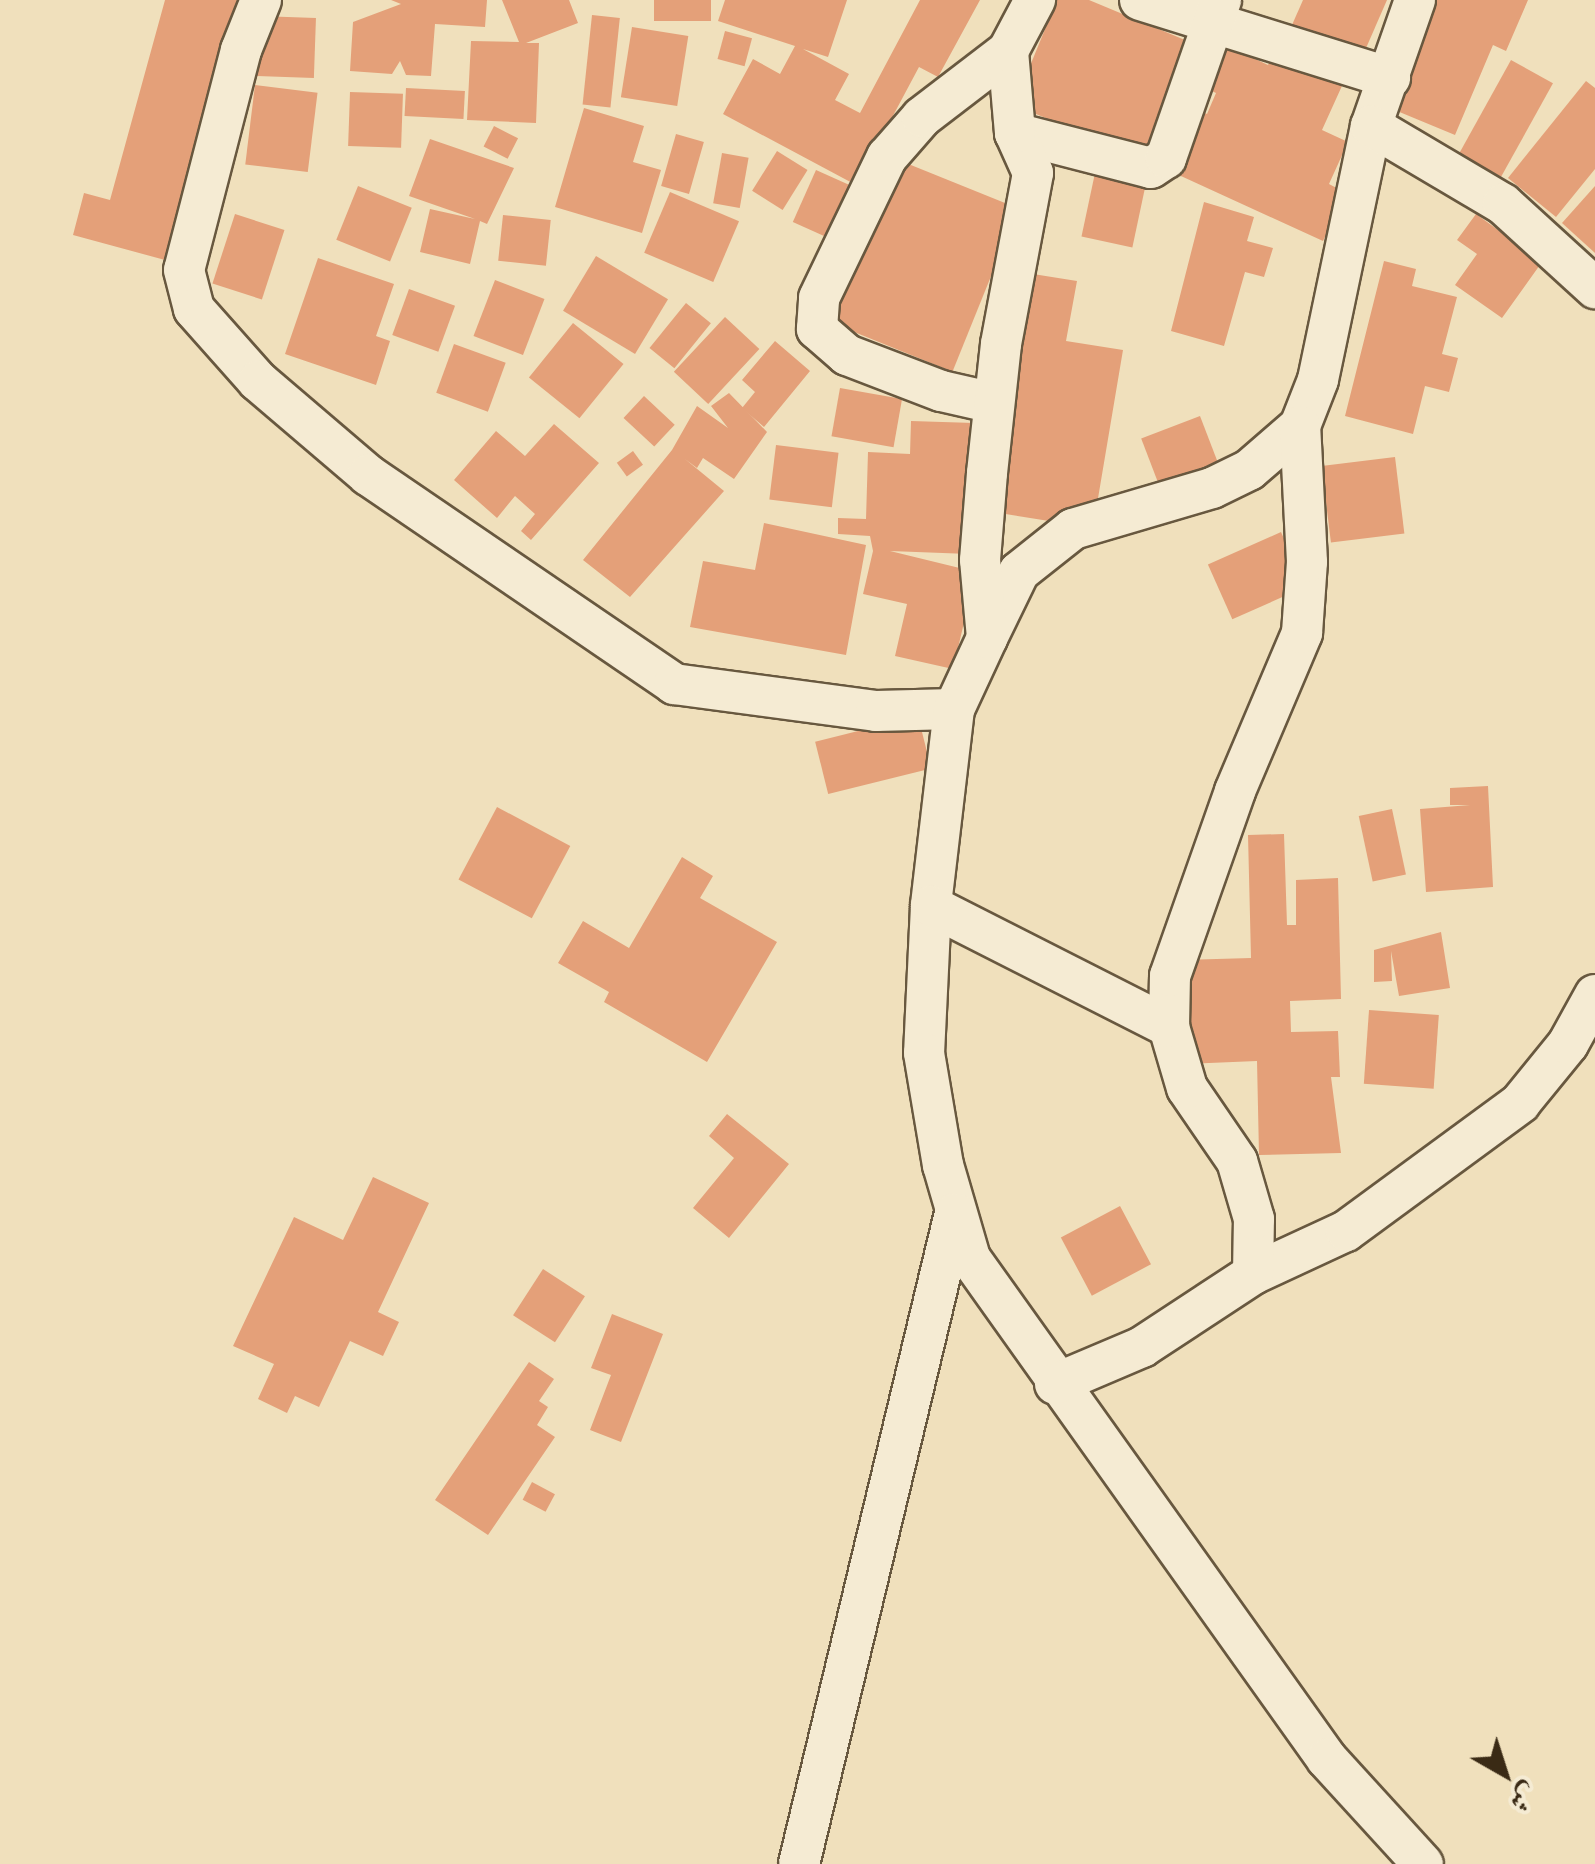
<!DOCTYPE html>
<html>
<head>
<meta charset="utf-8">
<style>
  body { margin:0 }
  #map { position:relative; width:1595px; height:1864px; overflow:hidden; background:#f0e0bc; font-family:"IM FELL Great Primer",Amiri,serif }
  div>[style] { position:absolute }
  .building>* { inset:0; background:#e4a079; transform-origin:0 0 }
  .roads { filter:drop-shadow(2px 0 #68583f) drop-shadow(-2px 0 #68583f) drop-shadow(0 2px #68583f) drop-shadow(0 -2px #68583f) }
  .minor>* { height:40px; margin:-20px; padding:0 20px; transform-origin:20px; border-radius:20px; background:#f5ebd3 }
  span { translate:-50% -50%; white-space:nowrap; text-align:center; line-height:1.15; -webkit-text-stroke:8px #f5ebd3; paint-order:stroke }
  .north { position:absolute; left:1455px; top:1724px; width:100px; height:100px; -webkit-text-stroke:8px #f5ebd3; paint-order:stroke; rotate:141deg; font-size:28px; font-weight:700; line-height:40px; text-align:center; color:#3a2a15 }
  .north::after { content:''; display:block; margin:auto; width:35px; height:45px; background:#3a2a15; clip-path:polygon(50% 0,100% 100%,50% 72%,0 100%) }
</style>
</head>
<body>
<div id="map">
  <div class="building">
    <i style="clip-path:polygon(165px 0,237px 0,165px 260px,73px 235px,84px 193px,110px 200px)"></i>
    <i style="clip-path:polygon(391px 0,487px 0,485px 27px,435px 24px,431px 76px,406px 75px,400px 61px,392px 74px,350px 71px,353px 22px,401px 4px)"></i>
    <i style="clip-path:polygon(502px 0,569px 0,578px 23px,526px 43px,539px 43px,536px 123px,467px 120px,471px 41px,519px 42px)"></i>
    <i style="left:654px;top:0;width:57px;height:21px"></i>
    <i style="clip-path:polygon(725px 0,847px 0,828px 57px,803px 49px,849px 74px,835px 100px,860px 113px,920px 0,980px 0,938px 77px,919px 67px,856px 185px,723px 114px,753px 59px,780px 74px,795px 46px,718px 21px)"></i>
    <i style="clip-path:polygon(1057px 0,1089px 0,1197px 45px,1145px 159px,1014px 105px)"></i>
    <i style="clip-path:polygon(1303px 0,1387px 0,1363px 55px,1292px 25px)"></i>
    <i style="clip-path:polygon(1431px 0,1528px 0,1506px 51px,1493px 45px,1455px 135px,1385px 106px)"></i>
    <i style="left:592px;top:15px;width:28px;height:90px;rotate:6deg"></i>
    <i style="left:259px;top:16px;width:57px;height:60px;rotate:2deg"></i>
    <i style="left:632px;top:27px;width:57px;height:71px;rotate:9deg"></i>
    <i style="left:725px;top:31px;width:28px;height:29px;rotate:15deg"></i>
    <i style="clip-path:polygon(1219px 42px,1268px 65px,1278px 45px,1346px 77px,1322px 130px,1348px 142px,1329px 184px,1346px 193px,1323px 241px,1170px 171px,1198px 110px,1207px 114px,1216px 93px,1199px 85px)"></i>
    <i style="left:1511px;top:60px;width:48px;height:107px;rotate:29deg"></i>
    <i style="clip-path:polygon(1586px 81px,1595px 88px,1595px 169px,1556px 217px,1508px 178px)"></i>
    <i style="left:255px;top:85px;width:63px;height:80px;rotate:7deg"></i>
    <i style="left:406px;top:88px;width:59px;height:28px;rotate:3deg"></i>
    <i style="left:350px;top:92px;width:53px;height:54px;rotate:2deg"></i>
    <i style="clip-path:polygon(584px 108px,644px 126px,633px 162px,661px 170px,642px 233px,555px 207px)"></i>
    <i style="left:494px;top:126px;width:27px;height:23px;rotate:27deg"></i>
    <i style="left:676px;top:134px;width:29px;height:54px;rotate:16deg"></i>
    <i style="clip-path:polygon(430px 139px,514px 168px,487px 224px,480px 221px,470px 264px,420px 252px,430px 209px,475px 219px,409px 196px)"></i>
    <i style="left:777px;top:151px;width:36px;height:47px;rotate:32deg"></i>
    <i style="left:722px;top:153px;width:27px;height:51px;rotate:10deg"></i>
    <i style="left:896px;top:159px;width:132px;height:176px;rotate:22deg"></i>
    <i style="left:816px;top:170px;width:36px;height:57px;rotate:24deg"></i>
    <i style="left:1095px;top:173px;width:52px;height:65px;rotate:12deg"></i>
    <i style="left:358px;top:186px;width:58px;height:58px;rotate:22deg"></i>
    <i style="clip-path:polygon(1595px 186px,1595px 253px,1562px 223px)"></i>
    <i style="left:670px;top:192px;width:75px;height:66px;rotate:23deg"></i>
    <i style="clip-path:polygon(1204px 202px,1254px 217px,1247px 241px,1273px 248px,1264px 277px,1245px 272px,1224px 346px,1171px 331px)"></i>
    <i style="left:235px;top:214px;width:52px;height:73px;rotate:18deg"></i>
    <i style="clip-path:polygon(1476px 214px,1542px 262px,1502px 318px,1455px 285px,1477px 254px,1457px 240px)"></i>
    <i style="left:503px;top:215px;width:48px;height:46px;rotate:6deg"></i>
    <i style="left:596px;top:256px;width:84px;height:64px;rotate:31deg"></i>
    <i style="clip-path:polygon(318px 258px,394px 284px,376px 336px,390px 341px,376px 385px,285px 354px)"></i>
    <i style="clip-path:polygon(1384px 261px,1416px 269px,1412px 286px,1457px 297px,1442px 354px,1458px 358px,1449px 392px,1425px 386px,1413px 434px,1345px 416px)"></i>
    <i style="clip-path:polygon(1033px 274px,1077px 281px,1066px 341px,1123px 350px,1093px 528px,993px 512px)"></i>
    <i style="left:495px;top:280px;width:53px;height:60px;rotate:21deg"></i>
    <i style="left:409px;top:289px;width:49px;height:49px;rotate:20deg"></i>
    <i style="left:686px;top:303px;width:32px;height:58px;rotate:39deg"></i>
    <i style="left:725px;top:317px;width:47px;height:75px;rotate:43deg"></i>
    <i style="left:573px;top:323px;width:65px;height:70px;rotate:39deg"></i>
    <i style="clip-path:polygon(775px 341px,810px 371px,764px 427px,742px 408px,755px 392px,742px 380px)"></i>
    <i style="left:454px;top:344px;width:55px;height:52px;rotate:20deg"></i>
    <i style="left:840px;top:388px;width:63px;height:49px;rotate:10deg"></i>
    <i style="clip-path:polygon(729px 393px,767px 432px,734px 479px,703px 458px,697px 468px,685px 459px,724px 491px,630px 597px,583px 560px,672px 450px,697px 406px,728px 428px,711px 406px)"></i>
    <i style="left:644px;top:396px;width:42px;height:30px;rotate:43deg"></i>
    <i style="left:1200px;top:416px;width:67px;height:63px;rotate:69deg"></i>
    <i style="clip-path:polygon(911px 421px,974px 423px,969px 554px,890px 551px,976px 572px,953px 669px,895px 656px,907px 604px,863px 594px,873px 551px,870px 536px,838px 534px,838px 518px,866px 519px,868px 452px,910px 454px)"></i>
    <i style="clip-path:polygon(554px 424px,599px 463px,531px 540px,521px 531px,535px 514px,515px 496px,497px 518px,454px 480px,496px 431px,525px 456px)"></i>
    <i style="left:776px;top:445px;width:63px;height:55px;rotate:7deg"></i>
    <i style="left:633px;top:451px;width:17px;height:20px;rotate:54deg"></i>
    <i style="left:1395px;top:457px;width:77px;height:74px;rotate:83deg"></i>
    <i style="clip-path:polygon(764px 523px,866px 545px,846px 655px,690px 627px,703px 561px,755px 570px)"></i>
    <i style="left:1281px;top:532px;width:60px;height:80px;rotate:66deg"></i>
    <i style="left:918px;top:716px;width:54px;height:106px;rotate:76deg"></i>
    <i style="clip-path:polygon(1488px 786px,1493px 887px,1426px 892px,1420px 809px,1470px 805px,1450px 805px,1450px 788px)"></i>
    <i style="left:497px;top:807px;width:83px;height:82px;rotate:28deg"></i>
    <i style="left:1392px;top:809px;width:67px;height:34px;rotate:78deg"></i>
    <i style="clip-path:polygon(1284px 834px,1287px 925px,1296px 925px,1296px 880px,1338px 878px,1341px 999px,1290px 1001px,1291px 1032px,1338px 1031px,1340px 1077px,1331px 1077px,1341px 1153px,1259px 1155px,1257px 1061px,1185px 1064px,1182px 960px,1251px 958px,1248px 835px)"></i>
    <i style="clip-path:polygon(682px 857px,713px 876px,700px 898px,777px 942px,707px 1062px,604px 1002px,609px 992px,558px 963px,583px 921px,629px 948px)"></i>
    <i style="clip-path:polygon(1441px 932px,1450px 988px,1399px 996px,1391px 951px,1392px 981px,1374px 982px,1374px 950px)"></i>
    <i style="left:1369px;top:1010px;width:70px;height:74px;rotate:4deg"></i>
    <i style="clip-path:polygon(727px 1114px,789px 1164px,729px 1238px,693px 1208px,734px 1158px,709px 1136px)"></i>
    <i style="clip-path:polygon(373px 1177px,429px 1203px,378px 1312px,399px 1322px,383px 1356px,350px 1341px,319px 1407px,295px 1396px,287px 1413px,258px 1399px,274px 1364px,233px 1346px,294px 1217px,343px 1240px)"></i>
    <i style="left:1120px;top:1206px;width:66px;height:67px;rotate:62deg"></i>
    <i style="left:543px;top:1269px;width:50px;height:55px;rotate:33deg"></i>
    <i style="clip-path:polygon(612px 1314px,663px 1334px,621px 1442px,590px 1430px,611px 1375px,591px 1368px)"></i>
    <i style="clip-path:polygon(529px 1362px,554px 1379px,539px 1401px,548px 1407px,537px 1425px,555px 1437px,488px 1535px,435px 1500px)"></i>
    <i style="left:532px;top:1482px;width:26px;height:20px;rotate:28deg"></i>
  </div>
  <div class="roads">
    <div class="minor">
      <i style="left:261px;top:0;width:54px;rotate:111.8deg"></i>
      <i style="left:241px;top:50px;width:227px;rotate:104.5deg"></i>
      <i style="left:184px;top:270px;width:40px;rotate:75.6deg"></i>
      <i style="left:194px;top:309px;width:96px;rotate:48.4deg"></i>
      <i style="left:258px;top:381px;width:145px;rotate:40.5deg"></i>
      <i style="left:368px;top:475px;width:371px;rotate:34.3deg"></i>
      <i style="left:674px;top:684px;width:204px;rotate:7.6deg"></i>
      <i style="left:876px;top:711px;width:78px;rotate:-1.5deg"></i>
      <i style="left:1140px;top:0;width:262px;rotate:17.3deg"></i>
      <i style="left:1415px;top:0;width:133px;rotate:109.2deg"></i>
      <i style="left:1371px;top:126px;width:259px;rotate:101.8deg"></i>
      <i style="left:1318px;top:380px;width:49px;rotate:111.4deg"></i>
      <i style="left:1300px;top:426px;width:67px;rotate:139.2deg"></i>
      <i style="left:1249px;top:470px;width:41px;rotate:154.1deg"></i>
      <i style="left:1212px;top:488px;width:145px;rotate:163.6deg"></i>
      <i style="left:1073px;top:529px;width:69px;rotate:141.5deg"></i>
      <i style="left:1019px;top:572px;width:73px;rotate:115.9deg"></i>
      <i style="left:987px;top:638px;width:78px;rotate:114.9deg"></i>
      <i style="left:954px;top:709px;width:198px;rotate:96.7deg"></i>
      <i style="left:931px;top:906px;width:147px;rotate:92.7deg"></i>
      <i style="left:924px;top:1053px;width:114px;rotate:80.4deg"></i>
      <i style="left:943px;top:1165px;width:97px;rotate:73.8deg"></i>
      <i style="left:970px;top:1258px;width:615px;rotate:54.53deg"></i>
      <i style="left:1327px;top:1759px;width:142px;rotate:47.6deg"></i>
      <i style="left:1371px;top:126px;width:153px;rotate:30.6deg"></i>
      <i style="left:1503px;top:204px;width:125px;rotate:42.4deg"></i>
      <i style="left:1015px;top:133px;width:140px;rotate:14.4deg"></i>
      <i style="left:1151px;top:168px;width:18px;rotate:-34deg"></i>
      <i style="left:1166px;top:158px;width:167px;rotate:-70.8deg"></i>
      <i style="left:994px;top:403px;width:54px;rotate:-167.2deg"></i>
      <i style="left:941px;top:391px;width:101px;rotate:-159deg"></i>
      <i style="left:847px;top:355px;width:40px;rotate:-139deg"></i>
      <i style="left:817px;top:329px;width:31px;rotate:-86deg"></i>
      <i style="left:819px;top:298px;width:157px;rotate:-64.3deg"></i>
      <i style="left:887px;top:157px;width:53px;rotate:-48.8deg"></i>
      <i style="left:922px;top:117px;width:108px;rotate:-37.5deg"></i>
      <i style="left:987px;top:638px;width:78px;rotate:-95.1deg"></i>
      <i style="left:980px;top:560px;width:87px;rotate:-85.4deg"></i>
      <i style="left:987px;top:473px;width:130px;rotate:-83.8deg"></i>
      <i style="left:1001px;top:344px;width:174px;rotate:-79.4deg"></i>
      <i style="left:1033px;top:173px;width:44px;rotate:-114.2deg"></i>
      <i style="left:1015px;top:133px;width:82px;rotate:-94.9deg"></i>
      <i style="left:1008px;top:51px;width:58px;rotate:-62.1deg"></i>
      <i style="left:931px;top:906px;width:267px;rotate:26.9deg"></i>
      <i style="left:1253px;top:1274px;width:102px;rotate:-24.8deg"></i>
      <i style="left:1346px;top:1231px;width:216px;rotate:-36.3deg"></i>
      <i style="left:1520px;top:1103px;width:76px;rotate:-50.9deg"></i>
      <i style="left:1568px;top:1044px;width:56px;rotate:-61.1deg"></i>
      <i style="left:1055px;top:1384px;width:95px;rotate:-23deg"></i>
      <i style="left:1142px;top:1347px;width:133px;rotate:-33.3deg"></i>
      <i style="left:1253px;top:1274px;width:55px;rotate:-89deg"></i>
      <i style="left:1254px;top:1219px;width:60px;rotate:-106.3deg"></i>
      <i style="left:1237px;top:1161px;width:88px;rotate:-124.4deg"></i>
      <i style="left:1187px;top:1088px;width:64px;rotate:-106.4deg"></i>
      <i style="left:1169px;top:1027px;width:51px;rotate:-88.9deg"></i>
      <i style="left:1170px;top:976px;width:196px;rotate:-70.6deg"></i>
      <i style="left:1235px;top:791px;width:172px;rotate:-67deg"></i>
      <i style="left:1302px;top:633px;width:71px;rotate:-86deg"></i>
      <i style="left:1307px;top:562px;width:136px;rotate:-92.9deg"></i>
      <i style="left:799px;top:1864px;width:669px;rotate:-76.52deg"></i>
    </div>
  </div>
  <div class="north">ش</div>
</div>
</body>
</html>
